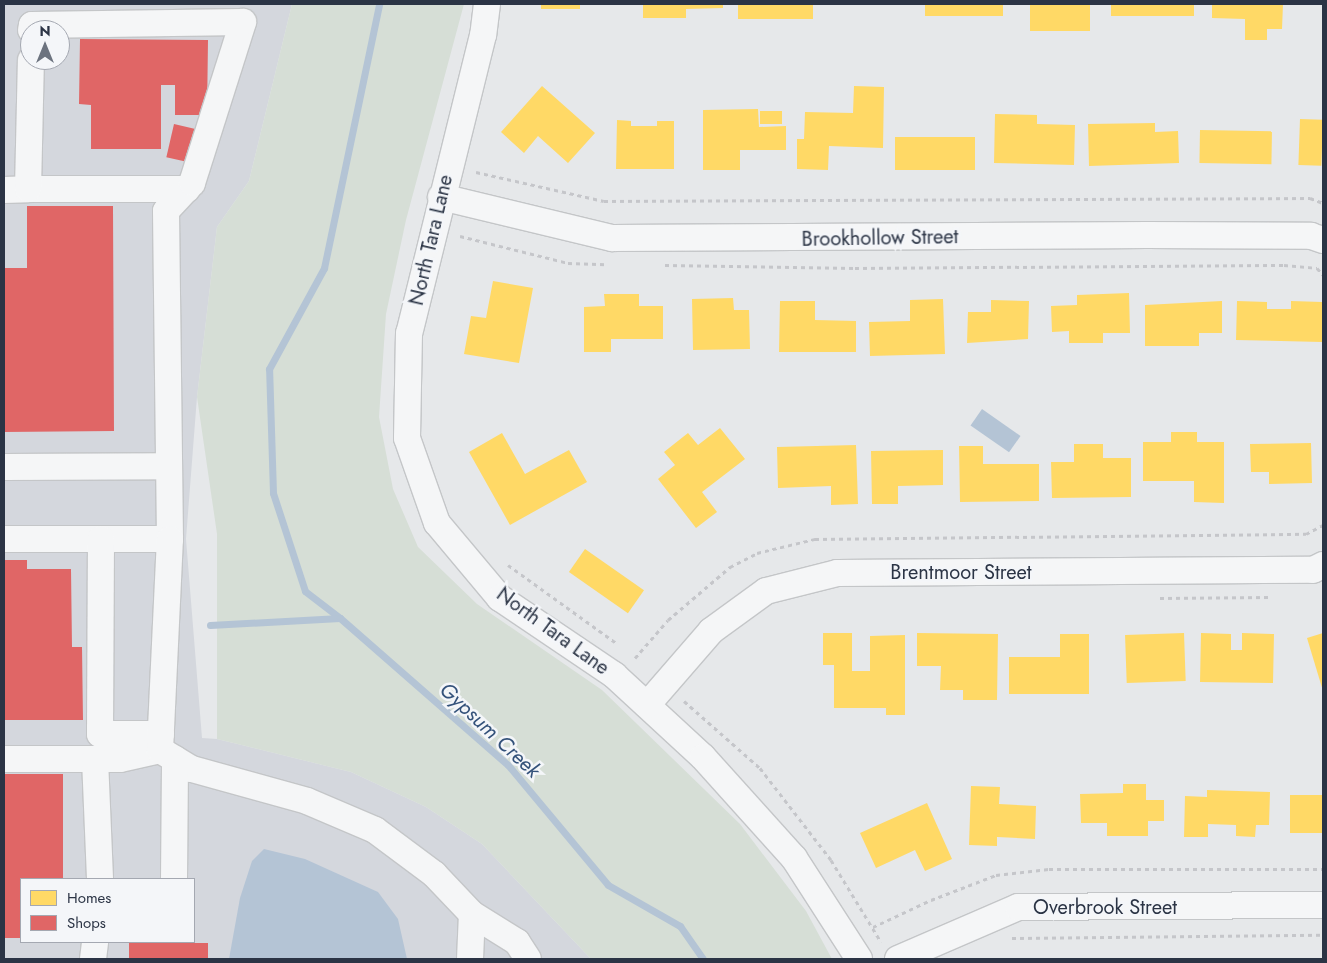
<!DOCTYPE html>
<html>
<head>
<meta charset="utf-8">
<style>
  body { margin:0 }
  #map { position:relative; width:1327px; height:963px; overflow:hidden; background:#e6e8ea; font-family:Jost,sans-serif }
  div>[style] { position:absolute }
  .built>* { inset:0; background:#d4d7dd }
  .green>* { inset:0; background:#d6ded6 }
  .water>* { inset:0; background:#b4c4d5; transform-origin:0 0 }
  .homes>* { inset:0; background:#ffd966; transform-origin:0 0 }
  .shops>* { inset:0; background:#e06666; transform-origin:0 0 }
  .stream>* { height:7px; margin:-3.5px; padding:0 3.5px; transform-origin:3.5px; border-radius:3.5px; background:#b4c4d5 }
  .path>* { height:3px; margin-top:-1.5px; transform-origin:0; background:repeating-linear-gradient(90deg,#c5c6ca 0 4px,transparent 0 8px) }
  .roads { filter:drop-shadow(1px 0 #c4c6c8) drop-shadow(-1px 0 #c4c6c8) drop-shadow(0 1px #c4c6c8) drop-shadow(0 -1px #c4c6c8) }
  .minor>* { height:26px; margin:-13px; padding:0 13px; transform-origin:13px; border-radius:13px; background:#f5f6f7 }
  span { translate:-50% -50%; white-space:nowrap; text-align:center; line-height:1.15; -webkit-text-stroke:5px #f4f6f9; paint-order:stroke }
  .street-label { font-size:20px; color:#2b3445 }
  .water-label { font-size:21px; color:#34527a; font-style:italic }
  .frame { position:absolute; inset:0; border:5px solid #2b3445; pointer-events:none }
  .legend { position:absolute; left:20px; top:878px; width:175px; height:65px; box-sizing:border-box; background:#f4f6f9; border:1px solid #a4a8b1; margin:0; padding:6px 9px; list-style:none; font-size:15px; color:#2b3445 }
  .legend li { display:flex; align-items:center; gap:10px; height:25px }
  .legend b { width:25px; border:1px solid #a4a8b1 }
  .north { position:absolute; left:20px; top:20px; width:50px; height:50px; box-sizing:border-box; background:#f4f6f9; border:1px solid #a4a8b1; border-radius:50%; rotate:0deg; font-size:14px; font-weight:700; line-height:20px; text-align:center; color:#2b3445 }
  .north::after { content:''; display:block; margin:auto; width:18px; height:22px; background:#6c737f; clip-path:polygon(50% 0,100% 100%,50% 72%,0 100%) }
</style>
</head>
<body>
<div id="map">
  <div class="built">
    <i style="clip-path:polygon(evenodd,4px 4px,292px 4px,249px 181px,217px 227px,197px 397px,186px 539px,202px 738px,217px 739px,351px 772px,426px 807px,482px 844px,591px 959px,4px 959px,4px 4px,30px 30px,60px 30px,60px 60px,30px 60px,30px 30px,4px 4px,21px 879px,194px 879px,194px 942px,21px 942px,21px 879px)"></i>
  </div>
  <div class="green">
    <i style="clip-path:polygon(292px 4px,464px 4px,406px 220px,386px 314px,379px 417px,393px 489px,418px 547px,477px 604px,602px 690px,740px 824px,806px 911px,832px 959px,591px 959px,482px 844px,426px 807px,351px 772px,217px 739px,217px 534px,197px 397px,217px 227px,249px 181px)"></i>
  </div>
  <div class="water">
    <i style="left:982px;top:409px;width:47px;height:20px;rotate:35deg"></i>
    <i style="clip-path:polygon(264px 849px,305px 859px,378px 892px,398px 919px,407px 959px,229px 959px,240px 898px,252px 861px)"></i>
  </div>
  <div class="homes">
    <i style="left:541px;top:4px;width:39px;height:5px"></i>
    <i style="clip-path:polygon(643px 4px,723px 4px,723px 8px,686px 9px,686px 18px,643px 18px)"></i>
    <i style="left:738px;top:4px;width:75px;height:15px"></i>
    <i style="left:925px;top:4px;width:78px;height:12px"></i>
    <i style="left:1030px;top:4px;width:60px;height:27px"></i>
    <i style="left:1111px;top:4px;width:83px;height:12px"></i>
    <i style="clip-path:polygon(1212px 4px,1283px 4px,1282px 29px,1267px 29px,1267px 40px,1245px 40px,1245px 19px,1212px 18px)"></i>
    <i style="clip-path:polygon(542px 86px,595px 133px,568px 163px,538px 136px,524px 153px,501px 132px)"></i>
    <i style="clip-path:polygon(854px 86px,884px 87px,883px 148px,829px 146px,828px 170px,797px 169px,797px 139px,804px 139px,805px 112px,853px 113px)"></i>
    <i style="clip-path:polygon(758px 109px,759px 127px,786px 126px,786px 150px,740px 150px,740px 170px,703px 170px,703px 110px)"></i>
    <i style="left:782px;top:111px;width:13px;height:22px;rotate:90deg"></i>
    <i style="clip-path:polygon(995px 114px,1037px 115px,1037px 124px,1075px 125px,1074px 165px,994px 163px)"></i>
    <i style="left:1300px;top:119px;width:23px;height:46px;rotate:2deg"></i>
    <i style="clip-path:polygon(617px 120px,631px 121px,631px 126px,657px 126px,657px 121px,674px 121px,674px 169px,616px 169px)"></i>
    <i style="clip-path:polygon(1155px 123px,1155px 132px,1178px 131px,1179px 163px,1089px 166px,1088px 124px)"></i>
    <i style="left:1200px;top:130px;width:72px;height:33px;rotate:1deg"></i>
    <i style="left:975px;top:137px;width:33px;height:80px;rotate:90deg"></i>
    <i style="clip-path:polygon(493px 281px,533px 288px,519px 363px,464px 354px,471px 316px,486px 318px)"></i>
    <i style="clip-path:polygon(1129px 293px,1130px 333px,1103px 333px,1103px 343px,1069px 343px,1069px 331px,1052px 332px,1051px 306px,1077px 305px,1077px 295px)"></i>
    <i style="clip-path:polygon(604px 294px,639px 294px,639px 306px,663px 306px,663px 339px,611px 339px,611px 352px,584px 352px,584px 307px,605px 306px)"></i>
    <i style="clip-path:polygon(733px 298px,734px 310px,749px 310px,750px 349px,693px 350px,692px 299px)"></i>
    <i style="clip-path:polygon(943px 299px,945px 354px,870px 356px,869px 322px,910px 321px,910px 300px)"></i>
    <i style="clip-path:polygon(991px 300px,1029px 301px,1028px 339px,967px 343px,968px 312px,991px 312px)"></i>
    <i style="clip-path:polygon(780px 301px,815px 301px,815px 320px,856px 321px,856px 352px,779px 352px)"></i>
    <i style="clip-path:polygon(1222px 301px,1222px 333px,1199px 333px,1199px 346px,1145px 346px,1145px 305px)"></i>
    <i style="clip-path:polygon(1237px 301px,1267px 302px,1267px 309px,1291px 309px,1291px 301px,1322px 302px,1322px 342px,1236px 340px)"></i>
    <i style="clip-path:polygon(720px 428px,745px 459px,702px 492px,717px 512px,696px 528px,658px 479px,675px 465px,664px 452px,688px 433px,698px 445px)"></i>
    <i style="clip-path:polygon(1171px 432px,1197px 432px,1197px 442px,1224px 442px,1224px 503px,1194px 502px,1194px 481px,1143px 481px,1143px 442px,1171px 442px)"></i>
    <i style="clip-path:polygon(502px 433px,525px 474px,569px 450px,587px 482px,510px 525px,469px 452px)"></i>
    <i style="clip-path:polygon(1311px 443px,1312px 483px,1269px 484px,1269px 472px,1251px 472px,1250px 444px)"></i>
    <i style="clip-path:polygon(1074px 444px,1103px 444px,1103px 458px,1131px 458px,1131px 497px,1052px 498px,1051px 462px,1074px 462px)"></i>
    <i style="clip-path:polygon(856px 445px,858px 504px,831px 505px,831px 486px,778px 488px,777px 447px)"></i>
    <i style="clip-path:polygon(959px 446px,983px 446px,983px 464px,1039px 464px,1039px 501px,960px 502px)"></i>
    <i style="clip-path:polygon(943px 450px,943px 485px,898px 486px,898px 504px,872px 504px,871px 451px)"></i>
    <i style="left:585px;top:549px;width:72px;height:28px;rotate:35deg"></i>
    <i style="clip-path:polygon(823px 633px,852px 633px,852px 671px,870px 671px,870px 636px,905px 635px,905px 715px,886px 715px,886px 708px,834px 708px,834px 665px,823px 665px)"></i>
    <i style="clip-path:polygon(917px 633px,998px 634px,997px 700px,963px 700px,963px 690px,940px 690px,941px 666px,917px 666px)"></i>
    <i style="left:1184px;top:633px;width:48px;height:59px;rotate:88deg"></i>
    <i style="clip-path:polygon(1201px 633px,1231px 634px,1231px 650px,1242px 650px,1242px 633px,1274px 634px,1273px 683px,1200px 682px)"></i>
    <i style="clip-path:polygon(1323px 633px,1323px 691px,1307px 638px)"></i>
    <i style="clip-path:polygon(1060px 634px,1089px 634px,1089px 694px,1009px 694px,1009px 657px,1060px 657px)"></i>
    <i style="clip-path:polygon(1123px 784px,1146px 784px,1146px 800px,1164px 800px,1164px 821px,1148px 821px,1148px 836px,1107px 836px,1107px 823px,1081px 823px,1080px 794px,1123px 793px)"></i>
    <i style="clip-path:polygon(971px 786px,1000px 787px,999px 804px,1036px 806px,1035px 839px,997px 837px,997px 846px,969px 845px)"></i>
    <i style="clip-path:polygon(1207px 790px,1270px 792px,1269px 825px,1256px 825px,1255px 837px,1236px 836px,1236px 825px,1208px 824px,1208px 837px,1184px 837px,1185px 796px,1207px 797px)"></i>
    <i style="left:1290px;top:795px;width:33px;height:38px"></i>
    <i style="clip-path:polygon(927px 803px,952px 859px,925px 871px,915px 850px,876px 868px,860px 833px)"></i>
  </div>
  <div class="shops">
    <i style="clip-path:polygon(80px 39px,208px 40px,207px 115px,175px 115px,175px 85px,161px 85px,161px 149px,91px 149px,91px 105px,79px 104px)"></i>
    <i style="left:174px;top:124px;width:23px;height:34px;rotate:13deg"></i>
    <i style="clip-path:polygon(27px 206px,113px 206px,114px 431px,4px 432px,4px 268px,27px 268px)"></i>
    <i style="clip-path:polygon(4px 560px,27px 560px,27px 569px,71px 569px,72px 647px,82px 647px,83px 720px,4px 720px)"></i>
    <i style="clip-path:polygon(4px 774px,63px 774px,63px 879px,21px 879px,21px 938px,4px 938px)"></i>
    <i style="left:129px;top:943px;width:79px;height:16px"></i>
  </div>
  <div class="stream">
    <i style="left:340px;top:618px;width:44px;rotate:-142.4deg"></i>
    <i style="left:305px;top:591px;width:103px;rotate:-108.1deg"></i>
    <i style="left:273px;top:493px;width:124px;rotate:-91.8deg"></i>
    <i style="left:269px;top:369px;width:115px;rotate:-61.4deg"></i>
    <i style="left:324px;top:268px;width:270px;rotate:-78.2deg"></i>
    <i style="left:210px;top:625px;width:130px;rotate:-3.1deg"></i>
    <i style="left:340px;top:618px;width:223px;rotate:41.2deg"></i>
    <i style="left:508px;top:765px;width:156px;rotate:50.2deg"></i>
    <i style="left:608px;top:885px;width:83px;rotate:29.7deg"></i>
    <i style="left:680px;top:926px;width:40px;rotate:55.1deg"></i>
  </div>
  <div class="path">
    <i style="left:476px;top:172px;width:131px;rotate:12.8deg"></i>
    <i style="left:604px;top:201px;width:706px;rotate:-0.24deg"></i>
    <i style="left:1310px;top:198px;width:14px;rotate:21deg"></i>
    <i style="left:460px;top:236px;width:111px;rotate:14deg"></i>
    <i style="left:568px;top:263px;width:38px;rotate:2deg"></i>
    <i style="left:665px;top:265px;width:190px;rotate:0.9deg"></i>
    <i style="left:855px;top:268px;width:429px;rotate:-0.4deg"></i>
    <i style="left:1284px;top:265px;width:33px;rotate:5deg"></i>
    <i style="left:1317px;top:268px;width:9px;rotate:49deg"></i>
    <i style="left:508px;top:565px;width:133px;rotate:35.8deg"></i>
    <i style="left:1160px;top:598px;width:111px;rotate:-0.5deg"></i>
    <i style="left:635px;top:658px;width:50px;rotate:-49deg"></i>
    <i style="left:668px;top:620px;width:82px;rotate:-40.5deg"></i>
    <i style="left:730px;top:567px;width:30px;rotate:-27deg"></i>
    <i style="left:757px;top:553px;width:60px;rotate:-13.6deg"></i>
    <i style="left:815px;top:539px;width:491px;rotate:-0.6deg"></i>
    <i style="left:1306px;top:534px;width:19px;rotate:-28deg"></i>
    <i style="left:684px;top:701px;width:101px;rotate:41.4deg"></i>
    <i style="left:760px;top:768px;width:116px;rotate:52.3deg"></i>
    <i style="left:831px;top:860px;width:96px;rotate:58.6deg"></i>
    <i style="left:873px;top:927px;width:64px;rotate:-25deg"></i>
    <i style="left:931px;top:900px;width:70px;rotate:-21deg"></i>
    <i style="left:996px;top:875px;width:53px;rotate:-6.5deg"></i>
    <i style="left:1049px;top:869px;width:274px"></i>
    <i style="left:1012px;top:938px;width:311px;rotate:-0.6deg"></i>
  </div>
  <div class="roads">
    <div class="minor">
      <i style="left:487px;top:4px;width:31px;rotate:97deg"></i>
      <i style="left:483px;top:35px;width:307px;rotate:103.9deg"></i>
      <i style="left:409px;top:333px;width:105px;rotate:91.1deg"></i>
      <i style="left:407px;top:438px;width:90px;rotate:70.6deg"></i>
      <i style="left:437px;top:523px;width:98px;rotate:50deg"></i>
      <i style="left:500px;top:598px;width:138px;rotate:34deg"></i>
      <i style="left:614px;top:675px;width:121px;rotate:42.7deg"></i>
      <i style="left:703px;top:757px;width:136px;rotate:48deg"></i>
      <i style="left:794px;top:858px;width:120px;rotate:57.2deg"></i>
      <i style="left:28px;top:189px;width:159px"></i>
      <i style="left:4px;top:190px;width:24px;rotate:-2deg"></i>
      <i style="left:28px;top:189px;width:129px;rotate:-88.7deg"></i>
      <i style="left:441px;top:197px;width:176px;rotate:13.5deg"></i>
      <i style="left:612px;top:238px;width:535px;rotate:-0.32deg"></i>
      <i style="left:1147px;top:235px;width:164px;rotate:0.3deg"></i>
      <i style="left:1311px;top:236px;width:13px;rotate:18deg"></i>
      <i style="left:4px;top:467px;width:165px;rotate:-0.3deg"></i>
      <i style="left:4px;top:539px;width:166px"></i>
      <i style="left:170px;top:539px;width:328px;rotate:-90.7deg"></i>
      <i style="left:166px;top:211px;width:38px;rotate:-47deg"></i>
      <i style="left:192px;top:183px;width:169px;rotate:-72.4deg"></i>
      <i style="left:243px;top:22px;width:211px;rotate:179.2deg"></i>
      <i style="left:32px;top:25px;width:5px;rotate:101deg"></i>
      <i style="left:101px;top:539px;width:195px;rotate:90.3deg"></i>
      <i style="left:100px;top:734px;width:61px"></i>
      <i style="left:647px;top:705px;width:98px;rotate:-49.1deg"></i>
      <i style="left:711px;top:631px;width:68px;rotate:-36deg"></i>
      <i style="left:766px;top:591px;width:73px;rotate:-14.2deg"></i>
      <i style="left:837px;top:573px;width:476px;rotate:-0.4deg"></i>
      <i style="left:1313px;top:570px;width:11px;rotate:-27deg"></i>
      <i style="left:160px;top:750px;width:37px;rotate:31deg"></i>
      <i style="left:192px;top:769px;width:119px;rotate:15.5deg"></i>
      <i style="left:307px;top:801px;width:74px;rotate:23.1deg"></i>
      <i style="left:375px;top:830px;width:74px;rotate:36.7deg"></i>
      <i style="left:434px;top:874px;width:55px;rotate:46.5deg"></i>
      <i style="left:472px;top:914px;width:53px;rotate:31.9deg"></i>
      <i style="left:517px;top:942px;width:20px;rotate:57deg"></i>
      <i style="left:4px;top:759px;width:116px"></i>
      <i style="left:120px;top:759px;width:41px;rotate:-12.7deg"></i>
      <i style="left:160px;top:750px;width:211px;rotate:-87.3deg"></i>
      <i style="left:95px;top:759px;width:120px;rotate:87.6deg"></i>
      <i style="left:174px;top:879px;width:120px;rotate:-89.5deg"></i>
      <i style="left:93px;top:959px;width:17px;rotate:-83deg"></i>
      <i style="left:470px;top:959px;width:45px;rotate:-87.5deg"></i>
      <i style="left:898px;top:959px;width:131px;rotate:-23.4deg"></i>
      <i style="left:1018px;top:907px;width:305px;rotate:-0.4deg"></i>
    </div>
  </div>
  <div class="street-label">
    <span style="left:880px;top:238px;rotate:-1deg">Brookhollow Street</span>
    <span style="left:431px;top:240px;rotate:-77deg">North Tara Lane</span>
    <span style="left:961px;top:572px">Brentmoor Street</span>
    <span style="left:553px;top:631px;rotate:36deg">North Tara Lane</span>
    <span style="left:1105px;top:907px">Overbrook Street</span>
  </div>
  <div class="water-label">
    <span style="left:490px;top:730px;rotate:43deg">Gypsum Creek</span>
  </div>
  <div class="frame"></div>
  <ul class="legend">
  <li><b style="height:14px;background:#ffd966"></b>Homes</li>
  <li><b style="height:14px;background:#e06666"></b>Shops</li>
  </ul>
  <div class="north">N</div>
</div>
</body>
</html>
